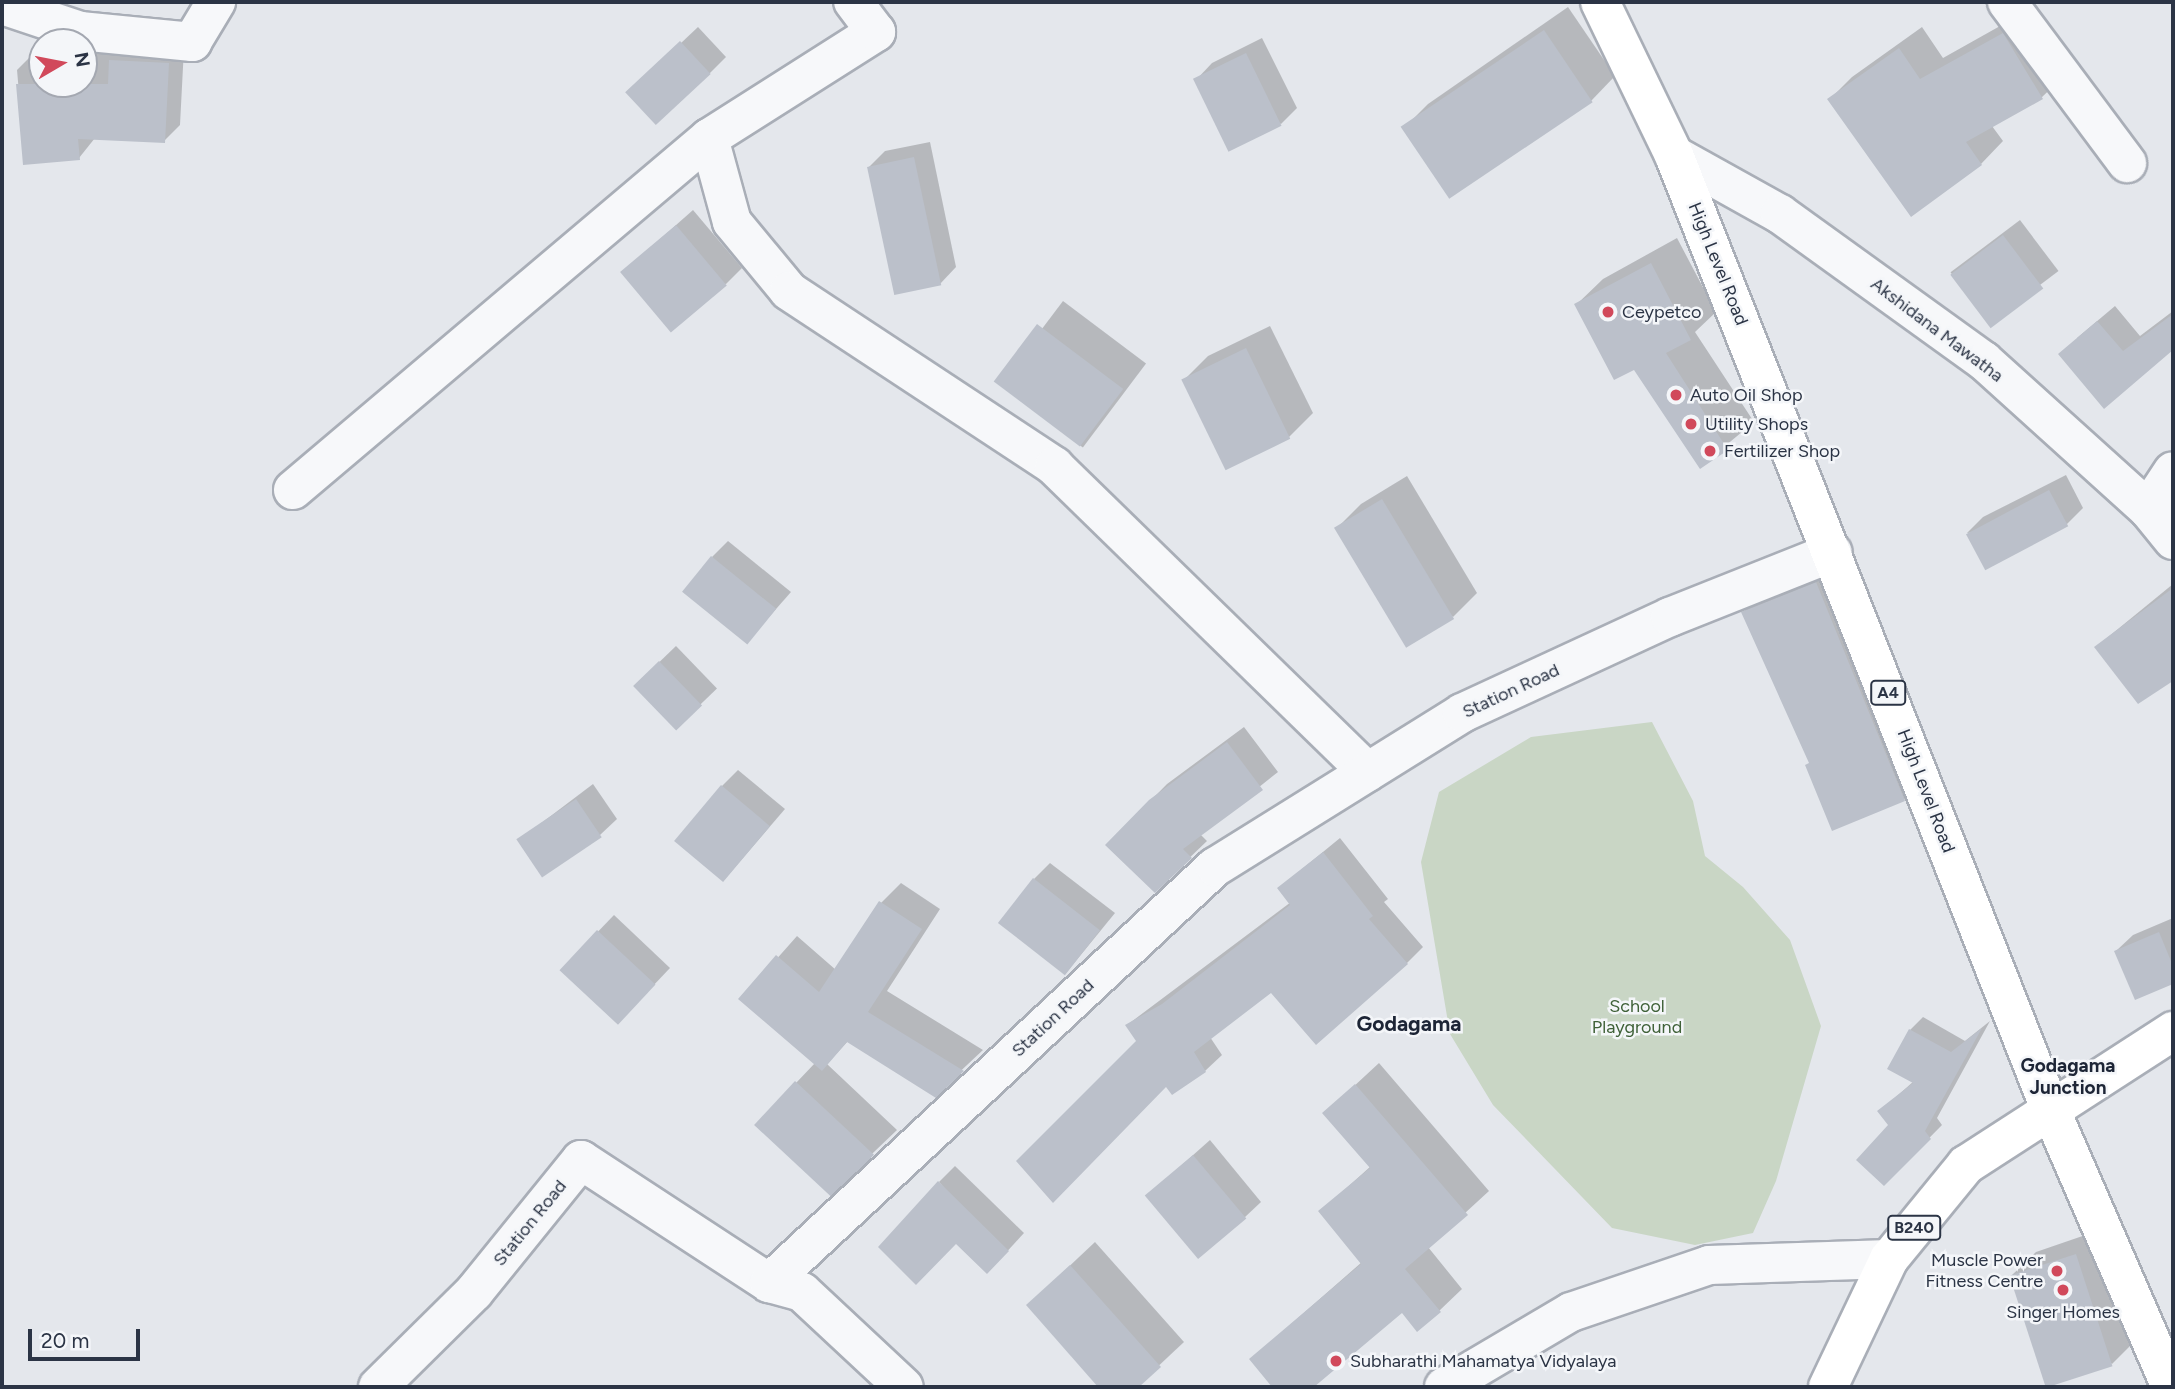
<!DOCTYPE html>
<html>
<head>
<meta charset="utf-8">
<style>
  body { margin:0 }
  #map { position:relative; width:2175px; height:1389px; overflow:hidden; background:#e4e7ec; font-family:Figtree,sans-serif }
  div>[style] { position:absolute }
  .green>* { inset:0; background:#c9d6c5 }
  .shadow>* { inset:0; background:#0003; transform-origin:0 0 }
  .building>* { inset:0; background:#bbc0ca; transform-origin:0 0 }
  .roads { filter:drop-shadow(2px 0 #a9aeb7) drop-shadow(-2px 0 #a9aeb7) drop-shadow(0 2px #a9aeb7) drop-shadow(0 -2px #a9aeb7) }
  .minor>* { height:38px; margin:-19px; padding:0 19px; transform-origin:19px; border-radius:19px; background:#f7f8fa }
  .major>* { height:38px; margin:-19px; padding:0 19px; transform-origin:19px; border-radius:19px; background:#fff }
  .highway>* { height:38px; margin:-19px; padding:0 19px; transform-origin:19px; border-radius:19px; background:#fff }
  .dots>* { width:19px; height:19px; translate:-50% -50%; box-sizing:border-box; border:4px solid #f4f6f9; border-radius:50% }
  span { translate:-50% -50%; white-space:nowrap; text-align:center; line-height:1.15; -webkit-text-stroke:5px #f4f6f9; paint-order:stroke }
  .shield-label span { padding:2px 5px; background:#f4f6f9; border:2px solid; border-radius:5px; -webkit-text-stroke-width:0 }
  .shield-label { font-size:16px; color:#2b3445; font-weight:700 }
  .street-label { font-size:18px; color:#2b3445 }
  .poi-label { font-size:18px; color:#2b3445 }
  .left { translate:0 -50%; text-align:left }
  .right { translate:-100% -50%; text-align:right }
  .park-label { font-size:18px; color:#3f6138 }
  .neighbourhood-label { font-size:19px; color:#1d2536; font-weight:700 }
  .quarter-label { font-size:21px; color:#1d2536; font-weight:700 }
  .frame { position:absolute; inset:0; border:4px solid #2b3445; pointer-events:none }
  .north { position:absolute; left:28px; top:28px; width:70px; height:70px; box-sizing:border-box; background:#f4f6f9; border:2px solid #a4a8b1; border-radius:50%; rotate:80deg; font-size:19px; font-weight:700; line-height:28px; text-align:center; color:#2b3445 }
  .north::after { content:''; display:block; margin:auto; width:24px; height:32px; background:#d1495b; clip-path:polygon(50% 0,100% 100%,50% 72%,0 100%) }
  .scale { position:absolute; left:28px; top:1329px; width:112px; height:32px; box-sizing:border-box; border:4px solid #2b3445; border-top:0; padding-left:9px; font-size:21px; line-height:24px; white-space:nowrap; color:#2b3445; -webkit-text-stroke:5px #f4f6f9; paint-order:stroke }
</style>
</head>
<body>
<div id="map">
  <div class="green">
    <i style="clip-path:polygon(1652px 722px,1693px 801px,1705px 856px,1743px 887px,1790px 940px,1821px 1026px,1776px 1181px,1753px 1233px,1695px 1245px,1612px 1228px,1493px 1105px,1450px 1034px,1421px 862px,1439px 792px,1531px 737px)"></i>
  </div>
  <div class="shadow">
    <i style="clip-path:polygon(1568px 7px,1615px 76px,1591px 101px,1450px 197px,1404px 128px,1428px 104px)"></i>
    <i style="clip-path:polygon(2025px 12px,2064px 76px,2041px 98px,1992px 126px,2003px 141px,1981px 164px,1830px 99px,1852px 77px,1922px 27px,1943px 58px)"></i>
    <i style="clip-path:polygon(698px 27px,726px 57px,710px 73px,645px 77px)"></i>
    <i style="clip-path:polygon(1262px 38px,1297px 108px,1281px 124px,1196px 80px,1212px 63px)"></i>
    <i style="clip-path:polygon(184px 48px,180px 125px,164px 141px,95px 138px,79px 158px,25px 163px,17px 70px,33px 54px,42px 53px,42px 84px,84px 84px,84px 49px)"></i>
    <i style="clip-path:polygon(930px 142px,956px 267px,940px 284px,869px 167px,885px 151px)"></i>
    <i style="clip-path:polygon(693px 210px,742px 268px,726px 284px,623px 272px)"></i>
    <i style="left:2020px;top:220px;width:64px;height:87px;rotate:53deg"></i>
    <i style="clip-path:polygon(1677px 238px,1716px 312px,1695px 332px,1754px 422px,1701px 466px,1634px 368px,1576px 305px,1603px 279px)"></i>
    <i style="left:1063px;top:301px;width:104px;height:105px;rotate:37deg"></i>
    <i style="clip-path:polygon(2115px 306px,2140px 336px,2173px 311px,2173px 348px,2104px 407px,2077px 338px)"></i>
    <i style="clip-path:polygon(1270px 326px,1313px 413px,1289px 437px,1227px 468px,1184px 380px,1208px 356px)"></i>
    <i style="clip-path:polygon(2066px 475px,2083px 508px,2067px 524px,1967px 533px,1983px 517px)"></i>
    <i style="clip-path:polygon(1407px 476px,1477px 593px,1453px 617px,1337px 528px,1361px 504px)"></i>
    <i style="clip-path:polygon(728px 541px,791px 592px,747px 642px,712px 557px)"></i>
    <i style="clip-path:polygon(1838px 562px,1926px 778px,1904px 800px,1743px 613px,1764px 591px)"></i>
    <i style="clip-path:polygon(2173px 584px,2173px 679px,2139px 701px,2096px 647px)"></i>
    <i style="left:676px;top:646px;width:59px;height:57px;rotate:46deg"></i>
    <i style="clip-path:polygon(1244px 727px,1278px 772px,1200px 834px,1207px 841px,1155px 891px,1107px 845px,1167px 784px)"></i>
    <i style="clip-path:polygon(738px 770px,785px 809px,724px 880px,722px 786px)"></i>
    <i style="clip-path:polygon(593px 784px,617px 819px,600px 835px,519px 840px)"></i>
    <i style="clip-path:polygon(1340px 838px,1388px 899px,1384px 902px,1423px 947px,1407px 963px,1271px 990px,1210px 1037px,1222px 1055px,1205px 1071px,1138px 1041px,1127px 1025px,1291px 902px,1279px 888px)"></i>
    <i style="clip-path:polygon(1050px 863px,1115px 913px,1066px 973px,1034px 879px)"></i>
    <i style="clip-path:polygon(901px 883px,940px 909px,887px 991px,983px 1050px,935px 1095px,848px 1041px,827px 1064px,897px 1130px,830px 1194px,756px 1125px,815px 1063px,741px 999px,797px 936px,836px 970px,881px 903px)"></i>
    <i style="clip-path:polygon(614px 915px,670px 968px,633px 1007px,561px 970px)"></i>
    <i style="clip-path:polygon(2173px 918px,2173px 982px,2136px 998px,2116px 951px,2133px 935px)"></i>
    <i style="clip-path:polygon(1923px 1017px,1965px 1041px,1990px 1021px,1937px 1118px,1942px 1125px,1884px 1184px,1891px 1125px,1880px 1111px,1914px 1081px,1890px 1068px,1910px 1030px)"></i>
    <i style="clip-path:polygon(1379px 1063px,1489px 1191px,1428px 1247px,1462px 1289px,1439px 1311px,1402px 1311px,1311px 1387px,1274px 1387px,1251px 1359px,1362px 1262px,1321px 1211px,1371px 1166px,1325px 1113px)"></i>
    <i style="clip-path:polygon(1210px 1140px,1261px 1202px,1244px 1218px,1147px 1196px)"></i>
    <i style="clip-path:polygon(955px 1166px,1024px 1233px,1003px 1256px,939px 1182px)"></i>
    <i style="clip-path:polygon(2100px 1230px,2136px 1340px,2112px 1364px,2011px 1276px,2036px 1252px)"></i>
    <i style="clip-path:polygon(1095px 1242px,1184px 1342px,1136px 1387px,1101px 1387px,1028px 1305px)"></i>
  </div>
  <div class="building">
    <i style="left:1544px;top:30px;width:87px;height:173px;rotate:56deg"></i>
    <i style="clip-path:polygon(2003px 33px,2043px 99px,1966px 142px,1982px 165px,1911px 217px,1827px 99px,1899px 48px,1920px 79px)"></i>
    <i style="left:680px;top:41px;width:45px;height:75px;rotate:47deg"></i>
    <i style="left:1246px;top:53px;width:81px;height:59px;rotate:64deg"></i>
    <i style="clip-path:polygon(109px 60px,169px 63px,165px 143px,78px 139px,80px 160px,23px 165px,16px 84px,108px 84px)"></i>
    <i style="left:914px;top:157px;width:131px;height:48px;rotate:78deg"></i>
    <i style="left:676px;top:225px;width:79px;height:73px;rotate:50deg"></i>
    <i style="left:2003px;top:235px;width:67px;height:66px;rotate:53deg"></i>
    <i style="clip-path:polygon(1651px 263px,1691px 340px,1666px 353px,1728px 450px,1700px 469px,1634px 370px,1614px 380px,1574px 304px)"></i>
    <i style="clip-path:polygon(2173px 314px,2173px 350px,2104px 409px,2058px 354px,2097px 321px,2123px 351px)"></i>
    <i style="left:1037px;top:324px;width:108px;height:72px;rotate:37deg"></i>
    <i style="left:1246px;top:348px;width:101px;height:72px;rotate:64deg"></i>
    <i style="left:2049px;top:490px;width:41px;height:94px;rotate:62deg"></i>
    <i style="left:1382px;top:499px;width:140px;height:56px;rotate:59deg"></i>
    <i style="left:711px;top:556px;width:84px;height:46px;rotate:39deg"></i>
    <i style="clip-path:polygon(1816px 582px,1905px 801px,1832px 831px,1805px 765px,1809px 763px,1741px 612px)"></i>
    <i style="clip-path:polygon(2173px 588px,2173px 681px,2138px 704px,2094px 647px)"></i>
    <i style="left:659px;top:661px;width:62px;height:36px;rotate:46deg"></i>
    <i style="clip-path:polygon(1227px 742px,1263px 790px,1183px 849px,1192px 858px,1155px 893px,1105px 845px,1149px 800px)"></i>
    <i style="left:721px;top:785px;width:64px;height:73px;rotate:40deg"></i>
    <i style="left:576px;top:799px;width:46px;height:72px;rotate:56deg"></i>
    <i style="clip-path:polygon(1323px 852px,1373px 916px,1369px 919px,1408px 964px,1316px 1045px,1271px 993px,1194px 1052px,1206px 1072px,1172px 1095px,1166px 1087px,1053px 1203px,1016px 1161px,1136px 1041px,1125px 1025px,1162px 1004px,1290px 905px,1277px 888px)"></i>
    <i style="left:1033px;top:878px;width:85px;height:57px;rotate:38deg"></i>
    <i style="clip-path:polygon(879px 901px,922px 929px,868px 1012px,964px 1071px,936px 1098px,847px 1042px,822px 1071px,738px 999px,776px 955px,819px 992px)"></i>
    <i style="left:597px;top:930px;width:80px;height:55px;rotate:43deg"></i>
    <i style="clip-path:polygon(2159px 932px,2173px 966px,2173px 984px,2135px 1000px,2114px 951px)"></i>
    <i style="clip-path:polygon(1982px 1028px,1925px 1131px,1931px 1139px,1884px 1186px,1856px 1160px,1888px 1125px,1877px 1111px,1913px 1083px,1887px 1069px,1909px 1029px,1951px 1052px)"></i>
    <i style="left:795px;top:1081px;width:108px;height:60px;rotate:43deg"></i>
    <i style="clip-path:polygon(1355px 1084px,1468px 1215px,1405px 1269px,1441px 1312px,1417px 1332px,1402px 1313px,1314px 1387px,1272px 1387px,1249px 1359px,1361px 1264px,1318px 1211px,1370px 1168px,1322px 1113px)"></i>
    <i style="left:1193px;top:1155px;width:83px;height:63px;rotate:50deg"></i>
    <i style="clip-path:polygon(938px 1181px,1009px 1251px,987px 1274px,956px 1244px,916px 1285px,878px 1247px)"></i>
    <i style="left:2076px;top:1254px;width:118px;height:70px;rotate:72deg"></i>
    <i style="clip-path:polygon(1070px 1265px,1161px 1367px,1139px 1387px,1098px 1387px,1026px 1305px)"></i>
  </div>
  <div class="roads">
    <div class="minor">
      <i style="left:2007px;top:2px;width:201px;rotate:53.3deg"></i>
      <i style="left:2px;top:5px;width:82px;rotate:18.4deg"></i>
      <i style="left:80px;top:31px;width:113px;rotate:5.6deg"></i>
      <i style="left:192px;top:42px;width:47px;rotate:-59deg"></i>
      <i style="left:709px;top:138px;width:87px;rotate:74.7deg"></i>
      <i style="left:732px;top:222px;width:89px;rotate:50.4deg"></i>
      <i style="left:789px;top:291px;width:318px;rotate:33.4deg"></i>
      <i style="left:1054px;top:466px;width:438px;rotate:44.3deg"></i>
      <i style="left:1674px;top:155px;width:121px;rotate:29.1deg"></i>
      <i style="left:1780px;top:214px;width:251px;rotate:35.8deg"></i>
      <i style="left:1984px;top:361px;width:221px;rotate:42.1deg"></i>
      <i style="left:2148px;top:509px;width:40px;rotate:51deg"></i>
      <i style="left:293px;top:490px;width:545px;rotate:-40.24deg"></i>
      <i style="left:709px;top:138px;width:198px;rotate:-32.4deg"></i>
      <i style="left:876px;top:32px;width:38px;rotate:-127deg"></i>
      <i style="left:2148px;top:509px;width:45px;rotate:-56.7deg"></i>
      <i style="left:769px;top:1283px;width:34px;rotate:15deg"></i>
      <i style="left:802px;top:1292px;width:139px;rotate:43deg"></i>
      <i style="left:378px;top:1387px;width:135px;rotate:-44.7deg"></i>
      <i style="left:474px;top:1292px;width:170px;rotate:-51deg"></i>
      <i style="left:581px;top:1160px;width:225px;rotate:33.2deg"></i>
      <i style="left:769px;top:1283px;width:610px;rotate:-43.01deg"></i>
      <i style="left:1215px;top:867px;width:291px;rotate:-31.9deg"></i>
      <i style="left:1462px;top:713px;width:229px;rotate:-24.8deg"></i>
      <i style="left:1670px;top:617px;width:175px;rotate:-21.7deg"></i>
      <i style="left:1444px;top:1387px;width:147px;rotate:-30.6deg"></i>
      <i style="left:1571px;top:1312px;width:146px;rotate:-18.8deg"></i>
      <i style="left:1709px;top:1265px;width:180px;rotate:-1.9deg"></i>
    </div>
    <div class="major">
      <i style="left:1828px;top:1387px;width:142px;rotate:-64.5deg"></i>
      <i style="left:1889px;top:1259px;width:122px;rotate:-50.7deg"></i>
      <i style="left:1966px;top:1165px;width:247px;rotate:-32.9deg"></i>
    </div>
    <div class="highway">
      <i style="left:1600px;top:2px;width:170px;rotate:64.2deg"></i>
      <i style="left:1674px;top:155px;width:1028px;rotate:68.48deg"></i>
      <i style="left:2051px;top:1111px;width:301px;rotate:66.5deg"></i>
    </div>
  </div>
  <div class="dots">
    <i style="left:1608px;top:312px;background:#d1495b"></i>
    <i style="left:1676px;top:395px;background:#d1495b"></i>
    <i style="left:1691px;top:424px;background:#d1495b"></i>
    <i style="left:1710px;top:451px;background:#d1495b"></i>
    <i style="left:2057px;top:1271px;background:#d1495b"></i>
    <i style="left:2063px;top:1290px;background:#d1495b"></i>
    <i style="left:1336px;top:1361px;background:#d1495b"></i>
  </div>
  <div class="shield-label">
    <span style="left:1888px;top:693px">A4</span>
    <span style="left:1914px;top:1228px">B240</span>
  </div>
  <div class="street-label">
    <span style="left:1718px;top:264px;rotate:68deg">High Level Road</span>
    <span style="left:1937px;top:330px;rotate:37deg">Akshidana Mawatha</span>
    <span style="left:1511px;top:691px;rotate:-25deg">Station Road</span>
    <span style="left:1926px;top:791px;rotate:69deg">High Level Road</span>
    <span style="left:1053px;top:1018px;rotate:-43deg">Station Road</span>
    <span style="left:530px;top:1223px;rotate:-51deg">Station Road</span>
  </div>
  <div class="poi-label">
    <span class="left" style="left:1622px;top:312px">Ceypetco</span>
    <span class="left" style="left:1690px;top:395px">Auto Oil Shop</span>
    <span class="left" style="left:1705px;top:424px">Utility Shops</span>
    <span class="left" style="left:1724px;top:451px">Fertilizer Shop</span>
    <span class="right" style="left:2043px;top:1271px">Muscle Power<br>Fitness Centre</span>
    <span style="left:2063px;top:1312px">Singer Homes</span>
    <span class="left" style="left:1350px;top:1361px">Subharathi Mahamatya Vidyalaya</span>
  </div>
  <div class="park-label">
    <span style="left:1637px;top:1017px">School<br>Playground</span>
  </div>
  <div class="neighbourhood-label">
    <span style="left:2068px;top:1077px">Godagama<br>Junction</span>
  </div>
  <div class="quarter-label">
    <span style="left:1409px;top:1024px">Godagama</span>
  </div>
  <div class="frame"></div>
  <div class="north">N</div>
  <div class="scale">20 m</div>
</div>
</body>
</html>
